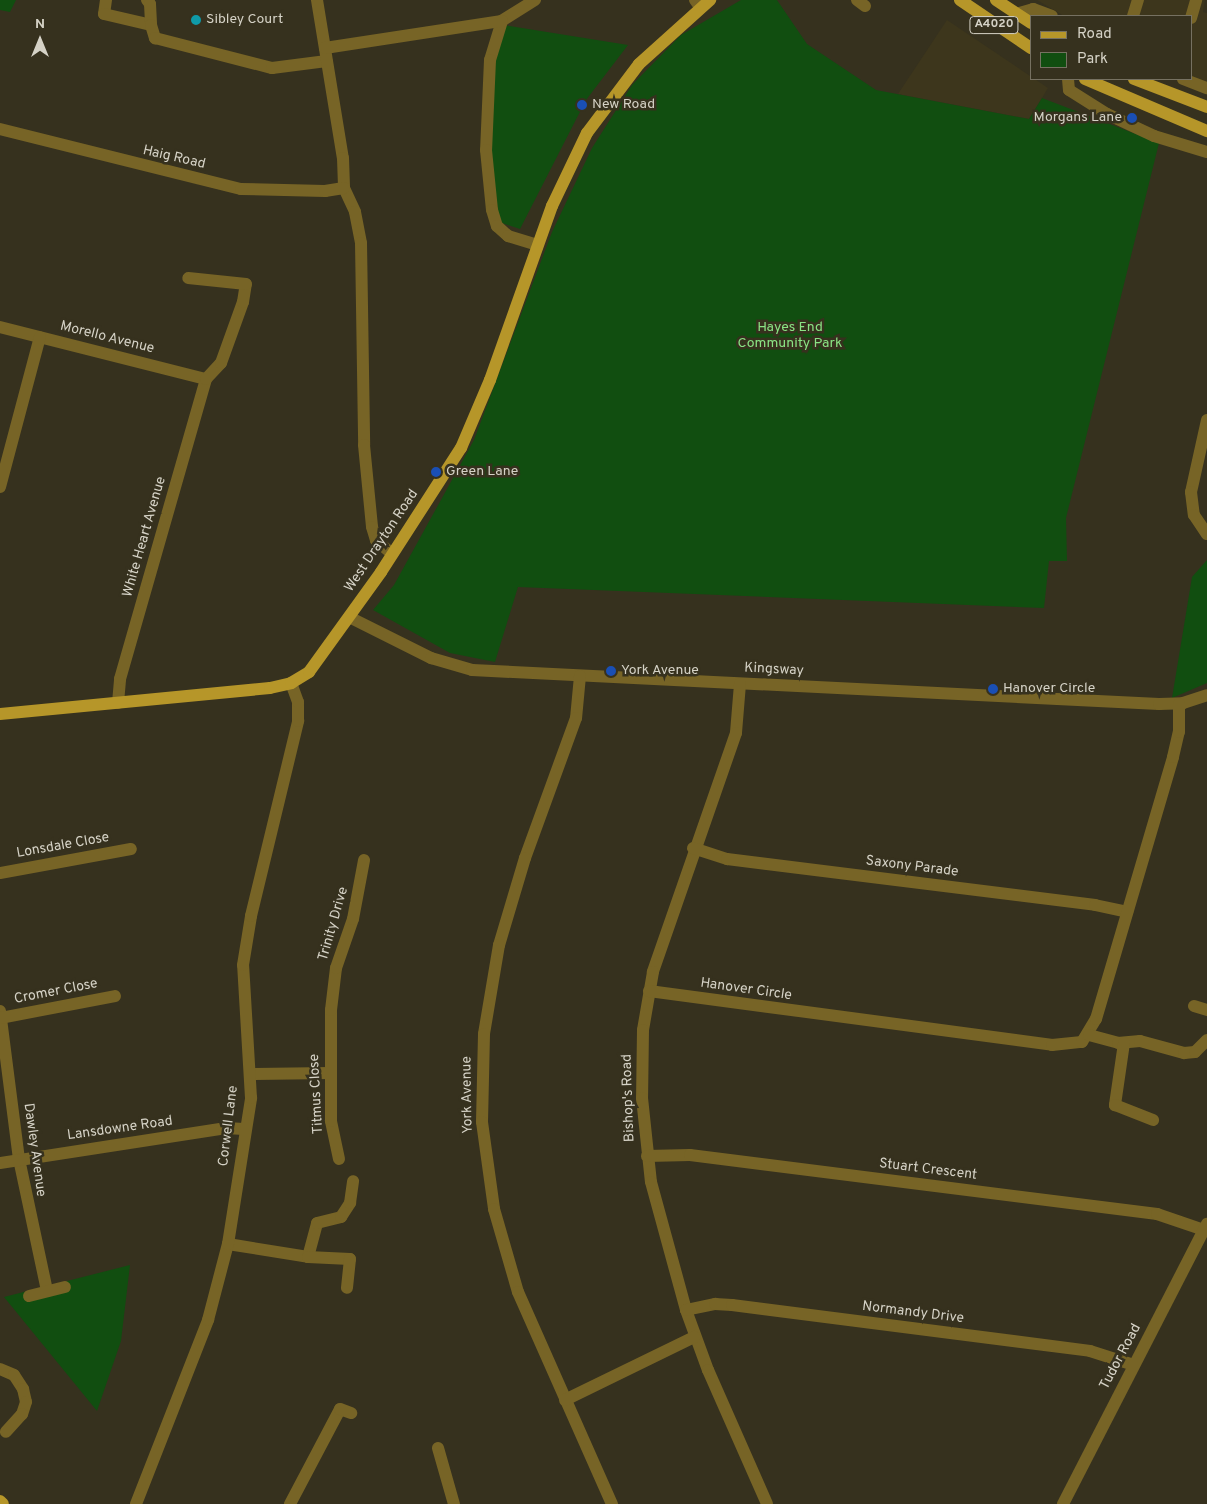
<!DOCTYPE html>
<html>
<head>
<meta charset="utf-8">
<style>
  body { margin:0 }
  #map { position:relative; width:1207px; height:1504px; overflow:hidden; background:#36311e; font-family:Overpass,sans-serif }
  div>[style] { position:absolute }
  .built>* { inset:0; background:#3d361c }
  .green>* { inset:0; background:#114e10 }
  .minor>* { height:12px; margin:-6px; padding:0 6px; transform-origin:6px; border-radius:6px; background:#776426 }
  .major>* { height:12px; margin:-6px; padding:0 6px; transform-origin:6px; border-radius:6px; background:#b69629 }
  .dots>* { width:14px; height:14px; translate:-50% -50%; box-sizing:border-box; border:2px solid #36311e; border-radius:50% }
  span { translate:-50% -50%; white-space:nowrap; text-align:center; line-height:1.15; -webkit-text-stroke:5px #36311e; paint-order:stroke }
  .shield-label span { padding:1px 4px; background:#36311e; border:1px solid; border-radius:4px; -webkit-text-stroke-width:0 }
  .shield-label { font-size:12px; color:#d5d2c6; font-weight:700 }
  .poi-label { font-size:14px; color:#d5d2c6 }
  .left { translate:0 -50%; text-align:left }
  .right { translate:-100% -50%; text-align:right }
  .street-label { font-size:14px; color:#d5d2c6 }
  .park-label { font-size:14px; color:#8ae384 }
  .legend { position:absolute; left:1030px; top:15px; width:162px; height:65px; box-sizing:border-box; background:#36311e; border:1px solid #767161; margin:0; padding:6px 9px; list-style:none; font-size:15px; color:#d5d2c6 }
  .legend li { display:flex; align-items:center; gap:10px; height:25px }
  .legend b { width:25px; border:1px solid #767161 }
  .north { position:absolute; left:15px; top:15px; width:50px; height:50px; -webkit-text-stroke:4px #36311e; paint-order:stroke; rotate:0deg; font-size:14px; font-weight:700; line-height:20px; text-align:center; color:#d5d2c6 }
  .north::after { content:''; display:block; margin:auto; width:18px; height:22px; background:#d5d2c6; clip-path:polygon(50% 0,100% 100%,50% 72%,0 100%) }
</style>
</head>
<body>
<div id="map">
  <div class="built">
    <i style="clip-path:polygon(1037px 0,1205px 0,1203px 12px,1207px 13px,1207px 84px,1191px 77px,1191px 16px,1064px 16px)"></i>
    <i style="clip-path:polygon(947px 20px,1048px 88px,1029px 119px,898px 94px)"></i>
  </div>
  <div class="green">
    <i style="clip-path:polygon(0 0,16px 0,10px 12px,0 10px)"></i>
    <i style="clip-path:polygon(741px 0,777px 0,807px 44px,876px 90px,1029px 119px,1042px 98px,1159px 143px,1066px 518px,1067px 561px,1049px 561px,1044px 608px,518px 587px,495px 662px,450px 653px,373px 610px,394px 585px,474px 440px,552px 232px,592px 148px,632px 85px,681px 35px)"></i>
    <i style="clip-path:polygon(504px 25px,628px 45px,586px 100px,520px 229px,499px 222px,490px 141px,494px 53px)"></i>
    <i style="clip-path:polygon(1207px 560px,1207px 683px,1172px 698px,1192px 577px)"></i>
    <i style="clip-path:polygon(130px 1265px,121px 1341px,97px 1411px,4px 1297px)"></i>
  </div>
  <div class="minor">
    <i style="left:106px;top:0;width:14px;rotate:98deg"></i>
    <i style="left:104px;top:14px;width:48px;rotate:13.2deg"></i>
    <i style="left:147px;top:0;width:5px;rotate:53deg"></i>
    <i style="left:150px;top:4px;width:21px;rotate:87deg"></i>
    <i style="left:151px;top:25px;width:14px;rotate:73deg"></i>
    <i style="left:155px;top:38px;width:121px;rotate:14.4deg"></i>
    <i style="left:272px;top:68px;width:55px;rotate:-7.3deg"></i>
    <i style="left:317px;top:0;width:160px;rotate:80.7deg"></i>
    <i style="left:343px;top:158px;width:30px;rotate:88deg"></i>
    <i style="left:344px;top:188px;width:26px;rotate:65deg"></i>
    <i style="left:355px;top:212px;width:32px;rotate:79deg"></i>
    <i style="left:361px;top:243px;width:202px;rotate:89.1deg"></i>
    <i style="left:364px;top:445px;width:82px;rotate:84.4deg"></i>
    <i style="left:372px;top:527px;width:14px;rotate:73deg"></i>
    <i style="left:376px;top:540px;width:21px;rotate:41deg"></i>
    <i style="left:535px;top:0;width:39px;rotate:148deg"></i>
    <i style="left:502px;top:21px;width:41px;rotate:107.1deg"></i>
    <i style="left:490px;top:60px;width:90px;rotate:92.5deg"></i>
    <i style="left:486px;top:150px;width:60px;rotate:84.3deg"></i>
    <i style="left:492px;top:210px;width:17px;rotate:73deg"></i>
    <i style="left:497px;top:226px;width:15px;rotate:42deg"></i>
    <i style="left:508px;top:236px;width:30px;rotate:17deg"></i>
    <i style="left:695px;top:0;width:9px;rotate:54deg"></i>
    <i style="left:857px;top:0;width:10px;rotate:37deg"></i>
    <i style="left:1016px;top:14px;width:18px;rotate:-16deg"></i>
    <i style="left:1033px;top:9px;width:20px;rotate:20deg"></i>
    <i style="left:1133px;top:16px;width:17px;rotate:-73deg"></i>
    <i style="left:1191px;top:18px;width:19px;rotate:-74deg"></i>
    <i style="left:325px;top:48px;width:179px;rotate:-8.7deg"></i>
    <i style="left:1068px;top:79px;width:11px;rotate:85deg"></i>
    <i style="left:1069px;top:90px;width:45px;rotate:32.3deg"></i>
    <i style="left:1107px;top:114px;width:52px;rotate:25.1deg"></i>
    <i style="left:1154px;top:136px;width:55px;rotate:16.8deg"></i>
    <i style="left:1183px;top:79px;width:26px;rotate:21deg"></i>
    <i style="left:0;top:129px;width:248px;rotate:14deg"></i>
    <i style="left:241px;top:189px;width:84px;rotate:1.4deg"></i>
    <i style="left:325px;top:191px;width:19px;rotate:-9deg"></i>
    <i style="left:0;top:327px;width:212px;rotate:14.2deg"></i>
    <i style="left:1207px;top:420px;width:74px;rotate:102.5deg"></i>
    <i style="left:1191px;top:492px;width:23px;rotate:83deg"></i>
    <i style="left:1194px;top:515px;width:23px;rotate:56deg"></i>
    <i style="left:0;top:487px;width:155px;rotate:-75.1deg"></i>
    <i style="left:349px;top:617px;width:92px;rotate:26.6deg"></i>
    <i style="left:431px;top:658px;width:43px;rotate:16.3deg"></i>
    <i style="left:472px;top:670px;width:688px;rotate:2.83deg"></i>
    <i style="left:1159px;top:704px;width:24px;rotate:-2deg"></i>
    <i style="left:1183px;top:703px;width:25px;rotate:-18deg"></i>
    <i style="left:580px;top:676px;width:42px;rotate:95.4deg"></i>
    <i style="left:576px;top:718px;width:149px;rotate:110deg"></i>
    <i style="left:525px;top:858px;width:91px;rotate:106.6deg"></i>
    <i style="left:499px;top:945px;width:90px;rotate:99.6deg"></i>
    <i style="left:484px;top:1034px;width:88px;rotate:91.3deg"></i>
    <i style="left:482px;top:1122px;width:88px;rotate:82.1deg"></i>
    <i style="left:494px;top:1209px;width:86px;rotate:73.9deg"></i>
    <i style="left:518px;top:1292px;width:232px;rotate:66.1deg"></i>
    <i style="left:740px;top:684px;width:49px;rotate:94.7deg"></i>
    <i style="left:736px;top:733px;width:253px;rotate:109.2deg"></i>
    <i style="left:653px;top:972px;width:59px;rotate:99.8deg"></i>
    <i style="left:643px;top:1030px;width:68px;rotate:90.8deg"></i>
    <i style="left:642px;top:1098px;width:84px;rotate:83.9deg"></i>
    <i style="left:651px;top:1182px;width:133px;rotate:74.7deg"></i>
    <i style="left:686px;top:1310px;width:64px;rotate:69.9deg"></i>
    <i style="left:708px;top:1370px;width:146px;rotate:66.2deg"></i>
    <i style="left:118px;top:703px;width:24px;rotate:-85deg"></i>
    <i style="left:120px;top:679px;width:312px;rotate:-74deg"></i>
    <i style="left:206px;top:379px;width:22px;rotate:-47deg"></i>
    <i style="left:221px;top:363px;width:65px;rotate:-70.2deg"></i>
    <i style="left:243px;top:302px;width:18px;rotate:-81deg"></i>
    <i style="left:246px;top:284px;width:58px;rotate:-174.1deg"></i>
    <i style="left:693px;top:848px;width:36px;rotate:18deg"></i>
    <i style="left:727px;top:859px;width:371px;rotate:7.1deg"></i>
    <i style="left:1095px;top:905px;width:33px;rotate:12deg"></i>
    <i style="left:0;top:873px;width:133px;rotate:-10.4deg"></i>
    <i style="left:649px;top:991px;width:407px;rotate:7.6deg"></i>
    <i style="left:1052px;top:1045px;width:30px;rotate:-6deg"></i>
    <i style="left:1082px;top:1042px;width:27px;rotate:-59deg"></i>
    <i style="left:1096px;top:1019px;width:273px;rotate:-73.6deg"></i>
    <i style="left:1173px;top:757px;width:26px;rotate:-77deg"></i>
    <i style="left:1179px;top:732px;width:28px;rotate:-90deg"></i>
    <i style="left:1194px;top:1006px;width:14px;rotate:17deg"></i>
    <i style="left:0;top:1011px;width:149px;rotate:82.7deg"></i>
    <i style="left:19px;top:1159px;width:135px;rotate:78deg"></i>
    <i style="left:0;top:1018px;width:117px;rotate:-10.8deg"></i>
    <i style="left:1089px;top:1035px;width:30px;rotate:15deg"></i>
    <i style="left:1118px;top:1043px;width:22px;rotate:-5deg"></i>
    <i style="left:1140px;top:1041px;width:46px;rotate:15.3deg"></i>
    <i style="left:1184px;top:1053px;width:11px;rotate:-5deg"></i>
    <i style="left:1195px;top:1052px;width:17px;rotate:-45deg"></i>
    <i style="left:1124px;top:1043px;width:63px;rotate:98.3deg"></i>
    <i style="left:1115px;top:1105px;width:41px;rotate:21.5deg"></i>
    <i style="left:250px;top:1074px;width:80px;rotate:-0.7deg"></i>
    <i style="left:647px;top:1156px;width:43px;rotate:-1.3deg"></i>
    <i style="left:690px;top:1155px;width:471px;rotate:7.2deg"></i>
    <i style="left:1157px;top:1214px;width:50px;rotate:18.8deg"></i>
    <i style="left:339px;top:1159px;width:39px;rotate:-102deg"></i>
    <i style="left:331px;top:1121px;width:111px;rotate:-90deg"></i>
    <i style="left:331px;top:1010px;width:42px;rotate:-83.2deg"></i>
    <i style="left:336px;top:968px;width:52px;rotate:-70.9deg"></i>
    <i style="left:353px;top:919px;width:60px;rotate:-79.4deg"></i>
    <i style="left:0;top:1163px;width:229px;rotate:-8.8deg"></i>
    <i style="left:226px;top:1128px;width:18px;rotate:3deg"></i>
    <i style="left:228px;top:1244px;width:81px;rotate:9.2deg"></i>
    <i style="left:308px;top:1257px;width:35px;rotate:-75deg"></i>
    <i style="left:317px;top:1223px;width:25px;rotate:-14deg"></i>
    <i style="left:341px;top:1217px;width:17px;rotate:-57deg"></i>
    <i style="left:350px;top:1203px;width:22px;rotate:-82deg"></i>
    <i style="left:308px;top:1257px;width:42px;rotate:2.7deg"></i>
    <i style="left:350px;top:1259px;width:29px;rotate:96deg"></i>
    <i style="left:29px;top:1296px;width:37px;rotate:-14deg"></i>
    <i style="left:686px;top:1310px;width:30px;rotate:-12deg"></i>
    <i style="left:715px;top:1304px;width:17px;rotate:3deg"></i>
    <i style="left:732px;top:1305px;width:361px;rotate:7.3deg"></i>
    <i style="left:1090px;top:1351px;width:46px;rotate:17.7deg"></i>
    <i style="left:0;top:1369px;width:15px;rotate:23deg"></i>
    <i style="left:14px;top:1375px;width:17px;rotate:57deg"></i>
    <i style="left:23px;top:1389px;width:13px;rotate:77deg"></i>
    <i style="left:26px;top:1402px;width:13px;rotate:108deg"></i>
    <i style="left:22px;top:1414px;width:24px;rotate:132deg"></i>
    <i style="left:565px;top:1400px;width:144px;rotate:-26deg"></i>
    <i style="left:438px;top:1448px;width:58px;rotate:74.1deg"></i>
    <i style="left:136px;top:1504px;width:198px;rotate:-68.6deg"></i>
    <i style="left:208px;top:1320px;width:79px;rotate:-75.3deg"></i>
    <i style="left:228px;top:1244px;width:148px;rotate:-81deg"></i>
    <i style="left:251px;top:1098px;width:133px;rotate:-93.4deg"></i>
    <i style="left:243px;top:965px;width:50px;rotate:-80.7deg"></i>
    <i style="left:251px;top:916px;width:201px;rotate:-76.4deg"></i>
    <i style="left:298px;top:721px;width:19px;rotate:-90deg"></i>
    <i style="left:298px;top:702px;width:20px;rotate:-110deg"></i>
    <i style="left:290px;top:1504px;width:107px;rotate:-62.2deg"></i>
    <i style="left:340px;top:1409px;width:12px;rotate:20deg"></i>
    <i style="left:1063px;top:1504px;width:315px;rotate:-62.8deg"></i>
  </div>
  <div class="major">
    <i style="left:960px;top:0;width:86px;rotate:34.1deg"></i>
    <i style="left:996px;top:0;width:42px;rotate:33.3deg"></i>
    <i style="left:1085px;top:79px;width:133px;rotate:23.1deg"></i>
    <i style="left:1134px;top:79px;width:78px;rotate:21deg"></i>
    <i style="left:0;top:714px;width:271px;rotate:-5.5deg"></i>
    <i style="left:270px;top:688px;width:22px;rotate:-13deg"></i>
    <i style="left:291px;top:683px;width:21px;rotate:-31deg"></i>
    <i style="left:309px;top:672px;width:123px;rotate:-54.2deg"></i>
    <i style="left:381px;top:572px;width:148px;rotate:-57.2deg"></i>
    <i style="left:461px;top:448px;width:74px;rotate:-66.9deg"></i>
    <i style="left:490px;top:380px;width:185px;rotate:-70.4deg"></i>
    <i style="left:552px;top:206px;width:81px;rotate:-64.4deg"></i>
    <i style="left:587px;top:133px;width:86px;rotate:-53deg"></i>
    <i style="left:639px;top:64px;width:96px;rotate:-42deg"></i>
    <i style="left:0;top:1501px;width:4px;rotate:45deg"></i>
  </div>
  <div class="dots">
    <i style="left:196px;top:20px;background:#0f9aa8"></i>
    <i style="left:582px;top:105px;background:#1a4fb4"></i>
    <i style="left:1132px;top:118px;background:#1a4fb4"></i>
    <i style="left:436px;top:472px;background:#1a4fb4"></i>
    <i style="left:611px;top:671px;background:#1a4fb4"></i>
    <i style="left:993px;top:689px;background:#1a4fb4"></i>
  </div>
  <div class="shield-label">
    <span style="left:994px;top:25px">A4020</span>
  </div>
  <div class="poi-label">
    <span class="left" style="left:206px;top:20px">Sibley Court</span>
    <span class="left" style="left:592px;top:105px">New Road</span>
    <span class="right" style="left:1122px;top:118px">Morgans Lane</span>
    <span class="left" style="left:446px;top:472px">Green Lane</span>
    <span class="left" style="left:621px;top:671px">York Avenue</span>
    <span class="left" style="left:1003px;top:689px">Hanover Circle</span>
  </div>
  <div class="street-label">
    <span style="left:174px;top:158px;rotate:13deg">Haig Road</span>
    <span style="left:107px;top:338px;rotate:14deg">Morello Avenue</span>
    <span style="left:145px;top:537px;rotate:-74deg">White Heart Avenue</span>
    <span style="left:382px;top:541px;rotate:-56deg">West Drayton Road</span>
    <span style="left:774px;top:670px;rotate:3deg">Kingsway</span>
    <span style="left:63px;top:846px;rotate:-10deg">Lonsdale Close</span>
    <span style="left:912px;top:867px;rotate:7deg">Saxony Parade</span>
    <span style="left:334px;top:924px;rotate:-74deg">Trinity Drive</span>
    <span style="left:746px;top:990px;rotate:8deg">Hanover Circle</span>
    <span style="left:56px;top:992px;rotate:-11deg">Cromer Close</span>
    <span style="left:317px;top:1094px;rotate:-93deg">Titmus Close</span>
    <span style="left:468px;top:1095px;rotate:-91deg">York Avenue</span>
    <span style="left:629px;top:1098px;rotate:-92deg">Bishop's Road</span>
    <span style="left:229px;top:1126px;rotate:-83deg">Corwell Lane</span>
    <span style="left:120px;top:1129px;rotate:-8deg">Lansdowne Road</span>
    <span style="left:34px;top:1150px;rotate:82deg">Dawley Avenue</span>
    <span style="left:928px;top:1170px;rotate:7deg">Stuart Crescent</span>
    <span style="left:913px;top:1313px;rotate:7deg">Normandy Drive</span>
    <span style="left:1121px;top:1357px;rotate:-62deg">Tudor Road</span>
  </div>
  <div class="park-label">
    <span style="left:790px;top:336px">Hayes End<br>Community Park</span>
  </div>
  <ul class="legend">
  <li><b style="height:6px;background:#b69629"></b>Road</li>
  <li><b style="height:14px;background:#114e10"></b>Park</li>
  </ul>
  <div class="north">N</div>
</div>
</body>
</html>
